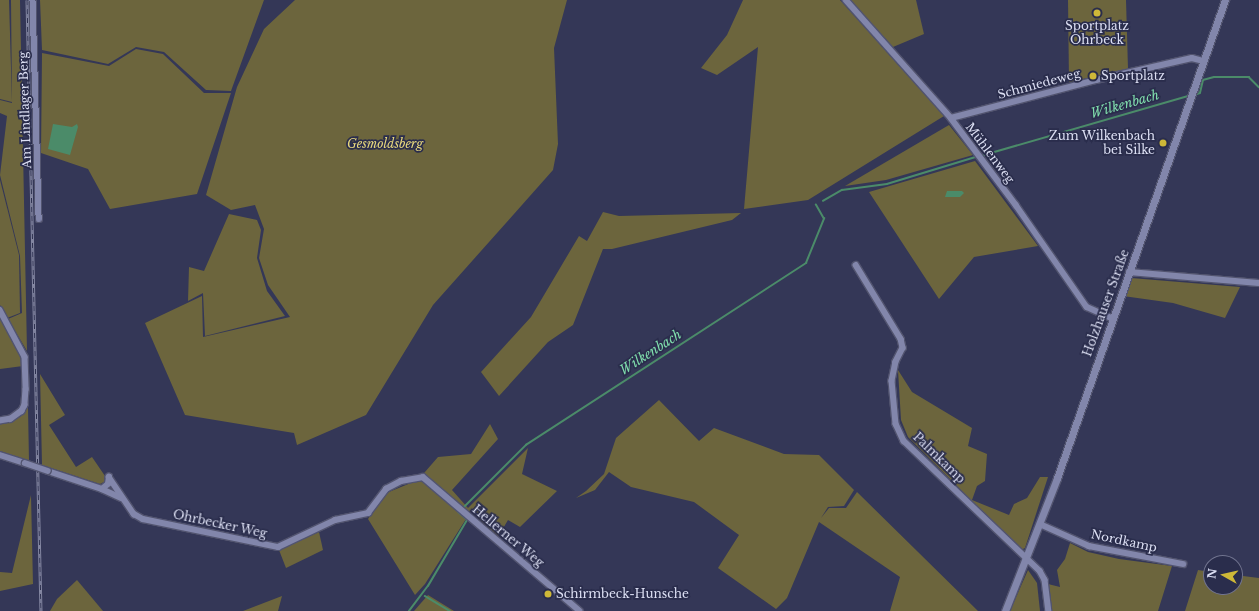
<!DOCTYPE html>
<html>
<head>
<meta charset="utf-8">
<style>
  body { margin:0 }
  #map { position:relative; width:1259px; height:611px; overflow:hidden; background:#343757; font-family:"Libre Baskerville",serif }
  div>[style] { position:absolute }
  .green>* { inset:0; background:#6c653d }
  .water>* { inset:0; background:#4b8b69 }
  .stream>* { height:1.5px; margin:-0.75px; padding:0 0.75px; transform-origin:0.75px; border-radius:0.75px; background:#4b8b69 }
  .roads { filter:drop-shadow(1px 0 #52546f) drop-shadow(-1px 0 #52546f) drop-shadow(0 1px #52546f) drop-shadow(0 -1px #52546f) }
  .minor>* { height:5.5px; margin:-2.75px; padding:0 2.75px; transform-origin:2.75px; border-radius:2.75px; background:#8286ab }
  .tertiary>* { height:7px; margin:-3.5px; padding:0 3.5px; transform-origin:3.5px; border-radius:3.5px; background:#8286ab }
  .rail>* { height:3px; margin-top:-1.5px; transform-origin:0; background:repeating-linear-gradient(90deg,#2a2d4c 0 4.5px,#8487a2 0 9px); box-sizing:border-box; border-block:1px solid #8487a2 }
  .bridges { filter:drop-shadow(1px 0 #52546f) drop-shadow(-1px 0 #52546f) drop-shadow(0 1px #52546f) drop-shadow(0 -1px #52546f) }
  .minor-bridge>* { height:5.5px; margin:-2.75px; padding:0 2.75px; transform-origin:2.75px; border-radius:2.75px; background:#8286ab }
  .dots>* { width:11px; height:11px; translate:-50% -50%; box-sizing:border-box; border:2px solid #2a2d4c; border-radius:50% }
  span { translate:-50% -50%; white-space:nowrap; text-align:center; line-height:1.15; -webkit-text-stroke:3.5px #2a2d4c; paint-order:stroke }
  .poi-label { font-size:12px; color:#dcdff3 }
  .left { translate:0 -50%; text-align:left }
  .right { translate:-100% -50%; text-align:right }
  .street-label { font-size:12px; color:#dcdff3 }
  .park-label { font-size:12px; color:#e9d97d; font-style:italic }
  .water-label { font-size:13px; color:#80dead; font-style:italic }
  .north { position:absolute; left:1203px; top:555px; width:40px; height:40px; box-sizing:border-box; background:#2a2d4c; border:1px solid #71748f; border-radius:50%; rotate:278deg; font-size:11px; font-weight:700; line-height:16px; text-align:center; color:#dcdff3 }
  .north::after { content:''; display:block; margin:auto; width:14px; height:18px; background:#ceb838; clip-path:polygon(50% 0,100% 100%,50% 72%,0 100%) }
</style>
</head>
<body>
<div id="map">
  <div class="green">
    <i style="clip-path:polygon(0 0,9px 0,12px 102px,0 99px)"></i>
    <i style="clip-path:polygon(11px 0,20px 0,27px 351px,8px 319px,22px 313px,20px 256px,0 175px,7px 116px,0 113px,0 100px,12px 103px)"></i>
    <i style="clip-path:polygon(40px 0,264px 0,231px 91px,206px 90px,164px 52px,136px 47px,108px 64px,42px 50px)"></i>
    <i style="clip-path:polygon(295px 0,567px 0,554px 48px,558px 144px,553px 170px,433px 305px,366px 415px,297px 445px,294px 433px,185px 415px,145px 323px,202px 296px,203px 337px,290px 317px,268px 285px,259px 258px,264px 229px,255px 205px,231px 210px,206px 195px,237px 87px,264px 29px)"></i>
    <i style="clip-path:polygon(743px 0,840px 0,944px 116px,808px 200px,744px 209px,758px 47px,717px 75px,701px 68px,727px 35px)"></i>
    <i style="clip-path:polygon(850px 0,916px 0,924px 34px,893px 47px)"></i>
    <i style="clip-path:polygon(1068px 0,1126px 0,1128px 69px,1069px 82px)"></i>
    <i style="clip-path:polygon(136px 49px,163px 54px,204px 93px,231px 93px,197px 194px,110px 209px,88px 169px,41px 153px,42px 53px,109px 66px)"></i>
    <i style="clip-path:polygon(949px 125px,973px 155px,886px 180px,845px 186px)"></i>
    <i style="clip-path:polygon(975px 161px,1038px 246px,974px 257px,939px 299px,869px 192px)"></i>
    <i style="clip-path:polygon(0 180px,19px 255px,20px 313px,7px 318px,0 305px)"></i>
    <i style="clip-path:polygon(603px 212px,619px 216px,741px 213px,732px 220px,612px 249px,603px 249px,573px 325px,548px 342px,499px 396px,481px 372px,531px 317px,579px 236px,587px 241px)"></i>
    <i style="clip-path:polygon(229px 214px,257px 220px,261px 230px,257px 258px,267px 291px,285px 316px,205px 336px,203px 293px,188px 301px,189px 267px,204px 271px)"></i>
    <i style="clip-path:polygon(1131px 278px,1240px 287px,1225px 318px,1173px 303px,1123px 296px)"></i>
    <i style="clip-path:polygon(0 316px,17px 342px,23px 357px,23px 366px,0 369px)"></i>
    <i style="clip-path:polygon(898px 370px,912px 392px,972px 428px,968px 446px,987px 454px,985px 481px,977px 486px,972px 500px,1009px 515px,1014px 504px,1027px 498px,1040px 477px,1048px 477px,1025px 548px,1021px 550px,908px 437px,901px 420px)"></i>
    <i style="clip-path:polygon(40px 374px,65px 415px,49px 425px,76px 467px,92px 457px,105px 476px,104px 482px,100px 484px,42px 465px)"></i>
    <i style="clip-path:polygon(659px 400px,699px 441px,714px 428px,784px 454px,819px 455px,854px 490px,844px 506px,828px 507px,821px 518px,829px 508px,846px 508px,857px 492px,978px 611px,890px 611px,900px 577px,819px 522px,787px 598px,776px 609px,718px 568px,739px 535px,694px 502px,631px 487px,609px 472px,595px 490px,576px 498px,586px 491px,604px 474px,616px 438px)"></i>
    <i style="clip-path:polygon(28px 407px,29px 461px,0 451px,0 423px,20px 417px)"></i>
    <i style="clip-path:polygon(490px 424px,498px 439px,452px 490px,468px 508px,528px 448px,522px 474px,557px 491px,520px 527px,508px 520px,498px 537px,471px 511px,425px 584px,415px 595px,368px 519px,384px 494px,418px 480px,438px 457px,471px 454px)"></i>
    <i style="clip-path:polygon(31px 495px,33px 584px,0 591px,0 572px,12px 573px)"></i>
    <i style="clip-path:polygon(319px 532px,323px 550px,286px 568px,279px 550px)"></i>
    <i style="clip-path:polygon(1070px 543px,1088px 552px,1119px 559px,1172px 566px,1158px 611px,1052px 611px,1048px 584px,1060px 587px,1057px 570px,1065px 559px)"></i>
    <i style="clip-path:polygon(1028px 570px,1037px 583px,1040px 611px,1010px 611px)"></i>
    <i style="clip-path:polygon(1198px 570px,1211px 572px,1211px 587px,1235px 587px,1235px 575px,1259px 578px,1259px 611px,1185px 611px)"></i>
    <i style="clip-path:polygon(77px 580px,103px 611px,50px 611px,57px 599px)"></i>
    <i style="clip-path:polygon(428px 595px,454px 611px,414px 611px)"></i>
    <i style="clip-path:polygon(282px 596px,278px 611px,243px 611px)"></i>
  </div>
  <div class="water">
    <i style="clip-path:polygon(53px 124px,72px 127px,77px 124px,78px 127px,70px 155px,48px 149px)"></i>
    <i style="clip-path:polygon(947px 191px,962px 191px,964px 193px,960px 197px,945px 197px)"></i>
  </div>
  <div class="stream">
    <i style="left:1194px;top:95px;width:6px;rotate:-18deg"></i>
    <i style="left:1200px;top:93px;width:13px;rotate:-77deg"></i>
    <i style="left:1203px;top:80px;width:11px;rotate:-15deg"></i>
    <i style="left:1214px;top:77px;width:35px"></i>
    <i style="left:1249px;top:77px;width:14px;rotate:45deg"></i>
    <i style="left:984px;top:155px;width:213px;rotate:-16.1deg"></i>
    <i style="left:823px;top:201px;width:22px;rotate:-30deg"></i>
    <i style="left:842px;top:190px;width:45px;rotate:-7.6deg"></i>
    <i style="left:887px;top:184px;width:93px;rotate:-16.9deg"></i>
    <i style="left:464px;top:507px;width:88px;rotate:-45deg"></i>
    <i style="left:526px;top:445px;width:334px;rotate:-33deg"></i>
    <i style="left:806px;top:263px;width:48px;rotate:-67.8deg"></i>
    <i style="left:824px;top:219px;width:16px;rotate:-120deg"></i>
    <i style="left:425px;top:596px;width:29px;rotate:31deg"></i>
    <i style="left:409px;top:611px;width:31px;rotate:-53deg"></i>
    <i style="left:428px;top:586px;width:77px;rotate:-59.4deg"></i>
    <i style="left:467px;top:520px;width:11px;rotate:-139deg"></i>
  </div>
  <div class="roads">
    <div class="minor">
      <i style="left:33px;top:0;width:219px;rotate:88.4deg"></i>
      <i style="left:846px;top:0;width:158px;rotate:48.3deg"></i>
      <i style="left:951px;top:118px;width:109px;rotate:53.2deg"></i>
      <i style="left:1016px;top:205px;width:124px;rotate:55.2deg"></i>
      <i style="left:1087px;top:307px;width:27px;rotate:24deg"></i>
      <i style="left:951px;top:118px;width:150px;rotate:-14.7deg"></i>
      <i style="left:1096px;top:80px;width:98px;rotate:-12.9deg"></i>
      <i style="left:1192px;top:58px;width:11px;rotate:15deg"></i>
      <i style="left:856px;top:265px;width:87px;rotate:58.7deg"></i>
      <i style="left:901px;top:339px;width:9px;rotate:77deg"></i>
      <i style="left:903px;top:348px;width:16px;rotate:117deg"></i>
      <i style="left:896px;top:362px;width:19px;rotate:102deg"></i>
      <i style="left:892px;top:381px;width:43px;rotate:84.7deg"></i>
      <i style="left:896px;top:424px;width:19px;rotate:65deg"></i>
      <i style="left:904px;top:441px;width:188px;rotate:43.7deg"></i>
      <i style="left:1040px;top:571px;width:10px;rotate:61deg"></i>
      <i style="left:1045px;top:580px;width:31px;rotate:83deg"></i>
      <i style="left:1129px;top:272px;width:130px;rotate:4.8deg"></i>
      <i style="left:0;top:310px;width:53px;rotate:62deg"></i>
      <i style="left:25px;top:357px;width:32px;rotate:88deg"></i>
      <i style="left:26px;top:389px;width:16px;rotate:94deg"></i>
      <i style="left:25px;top:405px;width:7px;rotate:117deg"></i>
      <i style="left:22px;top:411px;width:14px;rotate:144deg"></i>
      <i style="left:11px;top:419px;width:11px;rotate:170deg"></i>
      <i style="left:0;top:455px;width:26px;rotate:18deg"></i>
      <i style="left:48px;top:471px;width:57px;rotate:18.4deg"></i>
      <i style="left:102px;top:489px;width:8px;rotate:-40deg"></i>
      <i style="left:108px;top:484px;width:7px;rotate:-82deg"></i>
      <i style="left:109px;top:477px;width:45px;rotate:56deg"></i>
      <i style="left:134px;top:514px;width:10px;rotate:29deg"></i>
      <i style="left:143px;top:519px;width:138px;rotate:11.7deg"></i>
      <i style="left:278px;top:547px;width:63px;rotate:-25.3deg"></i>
      <i style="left:335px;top:520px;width:34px;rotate:-12deg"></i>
      <i style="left:368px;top:513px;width:30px;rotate:-53deg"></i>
      <i style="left:386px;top:489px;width:17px;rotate:-28deg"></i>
      <i style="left:401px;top:481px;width:22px;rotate:-10deg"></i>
      <i style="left:423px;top:477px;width:206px;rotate:40.5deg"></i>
      <i style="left:102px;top:489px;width:21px;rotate:25deg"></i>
      <i style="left:1040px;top:524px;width:54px;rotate:24.2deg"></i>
      <i style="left:1089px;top:546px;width:96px;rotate:10.8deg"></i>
    </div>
    <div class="tertiary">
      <i style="left:1005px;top:611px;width:143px;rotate:-68.6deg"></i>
      <i style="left:1057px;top:478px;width:507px;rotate:-70.64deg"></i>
    </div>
  </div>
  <div class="rail">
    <i style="left:27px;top:0;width:611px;rotate:88.69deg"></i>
  </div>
  <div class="bridges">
    <div class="minor-bridge">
      <i style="left:25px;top:463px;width:24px;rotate:19deg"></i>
    </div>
  </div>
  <div class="dots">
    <i style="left:1097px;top:13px;background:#ceb838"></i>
    <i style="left:1093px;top:76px;background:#ceb838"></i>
    <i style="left:1163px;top:143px;background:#ceb838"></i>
    <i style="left:548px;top:594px;background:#ceb838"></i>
  </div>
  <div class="poi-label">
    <span style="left:1097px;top:33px">Sportplatz<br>Ohrbeck</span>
    <span class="left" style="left:1101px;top:76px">Sportplatz</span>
    <span class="right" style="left:1155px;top:143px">Zum Wilkenbach<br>bei Silke</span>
    <span class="left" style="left:556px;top:594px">Schirmbeck-Hunsche</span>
  </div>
  <div class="street-label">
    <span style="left:1039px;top:84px;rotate:-15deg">Schmiedeweg</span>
    <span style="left:25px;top:110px;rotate:-92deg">Am Lindlager Berg</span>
    <span style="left:990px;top:153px;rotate:53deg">Mühlenweg</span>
    <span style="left:1106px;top:303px;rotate:-70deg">Holzhauser Straße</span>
    <span style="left:939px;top:458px;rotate:44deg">Palmkamp</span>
    <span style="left:220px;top:524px;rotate:12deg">Ohrbecker Weg</span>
    <span style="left:508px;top:536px;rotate:40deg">Hellerner Weg</span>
    <span style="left:1124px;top:541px;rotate:12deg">Nordkamp</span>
  </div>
  <div class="park-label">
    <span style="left:385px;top:144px">Gesmoldsberg</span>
  </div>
  <div class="water-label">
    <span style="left:1125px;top:105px;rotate:-16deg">Wilkenbach</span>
    <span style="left:651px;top:353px;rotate:-33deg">Wilkenbach</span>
  </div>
  <div class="north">N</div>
</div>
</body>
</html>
